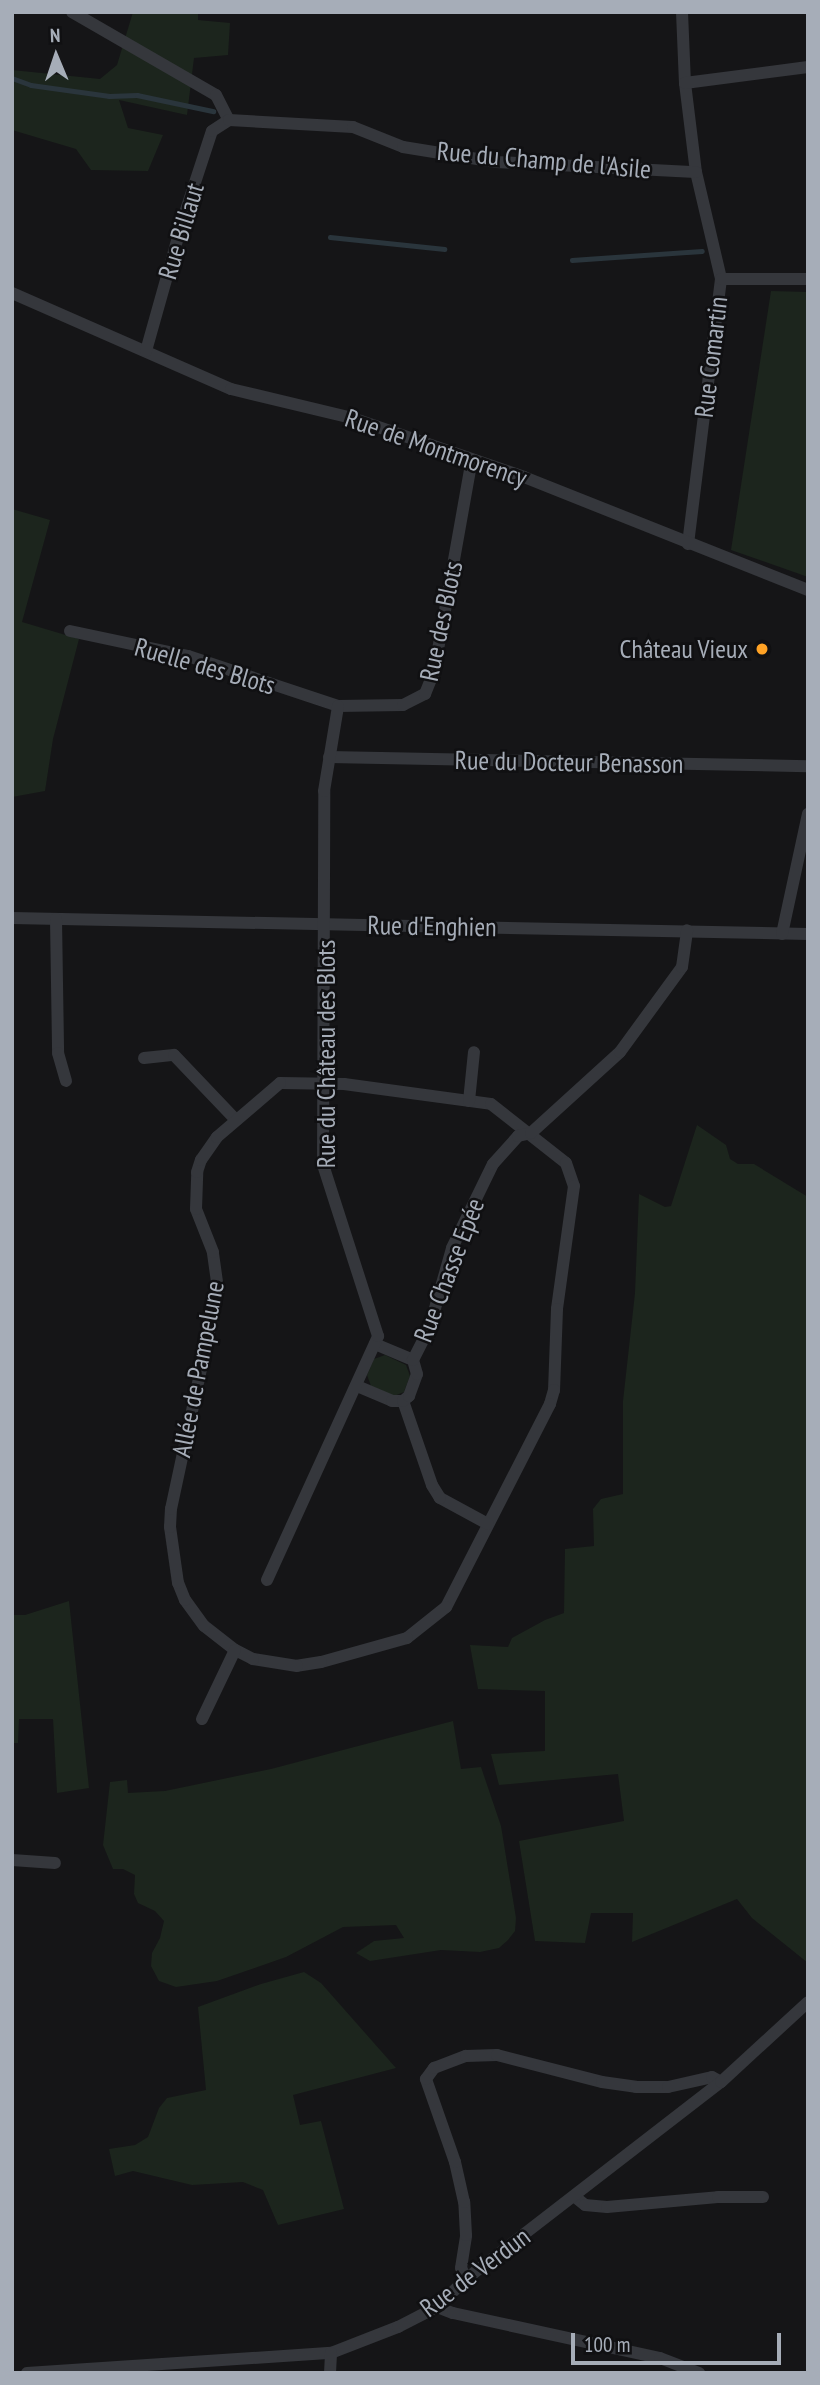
<!DOCTYPE html>
<html>
<head>
<meta charset="utf-8">
<style>
  body { margin:0 }
  #map { position:relative; width:820px; height:2385px; overflow:hidden; background:#151517; font-family:"PT Sans Narrow",sans-serif }
  div>[style] { position:absolute }
  .green>* { inset:0; background:#1c251d }
  .stream>* { height:4.5px; margin:-2.25px; padding:0 2.25px; transform-origin:2.25px; border-radius:2.25px; background:#2a353c }
  .minor>* { height:12px; margin:-6px; padding:0 6px; transform-origin:6px; border-radius:6px; background:#35373c }
  .dots>* { width:19px; height:19px; translate:-50% -50%; box-sizing:border-box; border:4px solid #101012; border-radius:50% }
  span { translate:-50% -50%; white-space:nowrap; text-align:center; line-height:1.15; -webkit-text-stroke:5px #101012; paint-order:stroke }
  .street-label { font-size:26px; color:#a6adb8 }
  .poi-label { font-size:26px; color:#a6adb8 }
  .right { translate:-100% -50%; text-align:right }
  .frame { position:absolute; inset:0; border:14px solid #a6adb8; pointer-events:none }
  .north { position:absolute; left:21px; top:21px; width:70px; height:70px; -webkit-text-stroke:5px #101012; paint-order:stroke; rotate:358deg; font-size:19px; font-weight:700; line-height:28px; text-align:center; color:#a6adb8 }
  .north::after { content:''; display:block; margin:auto; width:24px; height:32px; background:#a6adb8; clip-path:polygon(50% 0,100% 100%,50% 72%,0 100%) }
  .scale { position:absolute; left:571px; top:2333px; width:210px; height:32px; box-sizing:border-box; border:4px solid #a6adb8; border-top:0; padding-left:9px; font-size:21px; line-height:24px; white-space:nowrap; color:#a6adb8; -webkit-text-stroke:5px #101012; paint-order:stroke }
</style>
</head>
<body>
<div id="map">
  <div class="green">
    <i style="clip-path:polygon(133px 12px,198px 12px,198px 20px,230px 23px,228px 55px,194px 58px,187px 115px,119px 100px,128px 128px,163px 135px,148px 171px,91px 170px,76px 149px,12px 130px,12px 70px,100px 79px,117px 65px)"></i>
    <i style="clip-path:polygon(771px 291px,808px 292px,808px 577px,731px 550px)"></i>
    <i style="clip-path:polygon(12px 509px,50px 520px,22px 622px,79px 639px,53px 739px,45px 791px,12px 797px)"></i>
    <i style="clip-path:polygon(697px 1125px,726px 1145px,730px 1159px,738px 1164px,754px 1164px,808px 1197px,808px 1963px,752px 1918px,737px 1899px,632px 1942px,633px 1913px,591px 1913px,585px 1943px,535px 1941px,519px 1841px,624px 1821px,618px 1774px,499px 1785px,491px 1754px,545px 1751px,545px 1691px,478px 1689px,471px 1651px,470px 1645px,508px 1647px,512px 1638px,545px 1620px,564px 1613px,565px 1549px,594px 1546px,593px 1509px,601px 1499px,623px 1494px,623px 1401px,635px 1293px,639px 1194px,665px 1207px,671px 1206px)"></i>
    <i style="clip-path:polygon(385px 1355px,406px 1365px,410px 1376px,404px 1392px,394px 1396px,371px 1386px,367px 1375px,374px 1359px)"></i>
    <i style="clip-path:polygon(69px 1601px,89px 1788px,57px 1793px,53px 1719px,19px 1719px,18px 1743px,12px 1743px,12px 1615px,25px 1615px)"></i>
    <i style="clip-path:polygon(453px 1721px,461px 1769px,481px 1767px,501px 1826px,516px 1918px,515px 1931px,508px 1940px,499px 1948px,480px 1952px,441px 1950px,370px 1961px,356px 1953px,374px 1941px,404px 1938px,396px 1925px,343px 1927px,286px 1957px,217px 1981px,176px 1987px,159px 1981px,151px 1966px,152px 1953px,160px 1938px,164px 1921px,155px 1911px,138px 1903px,134px 1894px,135px 1875px,123px 1869px,113px 1869px,103px 1845px,110px 1782px,127px 1780px,128px 1793px,165px 1791px,271px 1769px)"></i>
    <i style="clip-path:polygon(304px 1972px,321px 1983px,396px 2068px,293px 2095px,300px 2125px,321px 2121px,344px 2209px,278px 2225px,263px 2190px,243px 2182px,192px 2185px,133px 2171px,115px 2176px,109px 2149px,135px 2145px,148px 2137px,159px 2108px,167px 2098px,206px 2090px,198px 2007px,261px 1984px)"></i>
  </div>
  <div class="stream">
    <i style="left:12px;top:78px;width:20px;rotate:20deg"></i>
    <i style="left:31px;top:85px;width:79px;rotate:8deg"></i>
    <i style="left:109px;top:96px;width:28px;rotate:-2deg"></i>
    <i style="left:137px;top:95px;width:78px;rotate:11.9deg"></i>
    <i style="left:330px;top:237px;width:115px;rotate:6deg"></i>
    <i style="left:572px;top:260px;width:130px;rotate:-4deg"></i>
  </div>
  <div class="minor">
    <i style="left:72px;top:12px;width:166px;rotate:30deg"></i>
    <i style="left:216px;top:95px;width:28px;rotate:63deg"></i>
    <i style="left:682px;top:12px;width:71px;rotate:87.6deg"></i>
    <i style="left:685px;top:83px;width:90px;rotate:83deg"></i>
    <i style="left:696px;top:172px;width:110px;rotate:76.8deg"></i>
    <i style="left:721px;top:279px;width:267px;rotate:97.1deg"></i>
    <i style="left:685px;top:83px;width:124px;rotate:-7.4deg"></i>
    <i style="left:721px;top:279px;width:87px"></i>
    <i style="left:12px;top:293px;width:239px;rotate:23.7deg"></i>
    <i style="left:231px;top:389px;width:124px;rotate:13.5deg"></i>
    <i style="left:352px;top:418px;width:182px;rotate:18.9deg"></i>
    <i style="left:524px;top:477px;width:306px;rotate:21.7deg"></i>
    <i style="left:146px;top:351px;width:140px;rotate:-74.3deg"></i>
    <i style="left:184px;top:216px;width:89px;rotate:-71.8deg"></i>
    <i style="left:212px;top:131px;width:20px;rotate:-33deg"></i>
    <i style="left:229px;top:120px;width:124px;rotate:3.2deg"></i>
    <i style="left:353px;top:127px;width:54px;rotate:21.8deg"></i>
    <i style="left:403px;top:147px;width:94px;rotate:9.2deg"></i>
    <i style="left:496px;top:162px;width:200px;rotate:2.9deg"></i>
    <i style="left:70px;top:631px;width:121px;rotate:12deg"></i>
    <i style="left:188px;top:656px;width:158px;rotate:18.4deg"></i>
    <i style="left:338px;top:706px;width:65px;rotate:-0.9deg"></i>
    <i style="left:403px;top:705px;width:25px;rotate:-27deg"></i>
    <i style="left:425px;top:694px;width:24px;rotate:-68deg"></i>
    <i style="left:434px;top:672px;width:216px;rotate:-79.9deg"></i>
    <i style="left:329px;top:757px;width:479px;rotate:1.1deg"></i>
    <i style="left:12px;top:918px;width:796px;rotate:1.15deg"></i>
    <i style="left:56px;top:919px;width:134px;rotate:89.1deg"></i>
    <i style="left:58px;top:1053px;width:29px;rotate:74deg"></i>
    <i style="left:782px;top:934px;width:123px;rotate:-77.8deg"></i>
    <i style="left:144px;top:1058px;width:30px;rotate:-6deg"></i>
    <i style="left:174px;top:1055px;width:90px;rotate:46.4deg"></i>
    <i style="left:280px;top:1083px;width:64px;rotate:0.9deg"></i>
    <i style="left:344px;top:1084px;width:148px;rotate:7.7deg"></i>
    <i style="left:491px;top:1104px;width:95px;rotate:38.2deg"></i>
    <i style="left:566px;top:1163px;width:24px;rotate:71deg"></i>
    <i style="left:574px;top:1186px;width:124px;rotate:97.9deg"></i>
    <i style="left:557px;top:1309px;width:81px;rotate:92.1deg"></i>
    <i style="left:554px;top:1390px;width:15px;rotate:106deg"></i>
    <i style="left:550px;top:1404px;width:228px;rotate:117.1deg"></i>
    <i style="left:446px;top:1607px;width:50px;rotate:141.5deg"></i>
    <i style="left:407px;top:1638px;width:89px;rotate:164.4deg"></i>
    <i style="left:321px;top:1662px;width:24px;rotate:171deg"></i>
    <i style="left:297px;top:1666px;width:45px;rotate:-171deg"></i>
    <i style="left:253px;top:1659px;width:20px;rotate:-153deg"></i>
    <i style="left:235px;top:1650px;width:39px;rotate:-142deg"></i>
    <i style="left:204px;top:1626px;width:32px;rotate:-126deg"></i>
    <i style="left:185px;top:1600px;width:18px;rotate:-112deg"></i>
    <i style="left:178px;top:1583px;width:57px;rotate:-98.1deg"></i>
    <i style="left:170px;top:1527px;width:18px;rotate:-87deg"></i>
    <i style="left:171px;top:1509px;width:225px;rotate:-77.9deg"></i>
    <i style="left:218px;top:1289px;width:37px;rotate:-98deg"></i>
    <i style="left:213px;top:1252px;width:46px;rotate:-111.6deg"></i>
    <i style="left:196px;top:1209px;width:37px;rotate:-88deg"></i>
    <i style="left:197px;top:1172px;width:13px;rotate:-72deg"></i>
    <i style="left:201px;top:1160px;width:28px;rotate:-55deg"></i>
    <i style="left:217px;top:1137px;width:83px;rotate:-40.6deg"></i>
    <i style="left:469px;top:1101px;width:49px;rotate:-84.2deg"></i>
    <i style="left:375px;top:1344px;width:41px;rotate:22.8deg"></i>
    <i style="left:357px;top:1386px;width:38px;rotate:23deg"></i>
    <i style="left:392px;top:1401px;width:11px"></i>
    <i style="left:488px;top:1524px;width:55px;rotate:-151.6deg"></i>
    <i style="left:440px;top:1498px;width:15px;rotate:-122deg"></i>
    <i style="left:432px;top:1485px;width:89px;rotate:-109deg"></i>
    <i style="left:403px;top:1401px;width:8px;rotate:-40deg"></i>
    <i style="left:409px;top:1396px;width:23px;rotate:-70deg"></i>
    <i style="left:417px;top:1374px;width:15px;rotate:-106deg"></i>
    <i style="left:413px;top:1360px;width:38px;rotate:-63deg"></i>
    <i style="left:430px;top:1326px;width:81px;rotate:-74.2deg"></i>
    <i style="left:452px;top:1248px;width:93px;rotate:-64deg"></i>
    <i style="left:493px;top:1164px;width:38px;rotate:-48deg"></i>
    <i style="left:518px;top:1136px;width:13px;rotate:-13deg"></i>
    <i style="left:531px;top:1133px;width:120px;rotate:-42.3deg"></i>
    <i style="left:620px;top:1052px;width:105px;rotate:-53.9deg"></i>
    <i style="left:682px;top:967px;width:37px;rotate:-82deg"></i>
    <i style="left:267px;top:1580px;width:268px;rotate:-65.5deg"></i>
    <i style="left:378px;top:1336px;width:180px;rotate:-107.8deg"></i>
    <i style="left:323px;top:1165px;width:374px;rotate:-89.8deg"></i>
    <i style="left:324px;top:791px;width:86px;rotate:-80.6deg"></i>
    <i style="left:202px;top:1719px;width:76px;rotate:-64.4deg"></i>
    <i style="left:12px;top:1860px;width:43px;rotate:4deg"></i>
    <i style="left:574px;top:2196px;width:14px;rotate:39deg"></i>
    <i style="left:585px;top:2205px;width:22px;rotate:5deg"></i>
    <i style="left:607px;top:2207px;width:111px;rotate:-5.1deg"></i>
    <i style="left:718px;top:2197px;width:45px"></i>
    <i style="left:466px;top:2279px;width:12px;rotate:-114deg"></i>
    <i style="left:461px;top:2268px;width:33px;rotate:-81deg"></i>
    <i style="left:466px;top:2235px;width:33px;rotate:-93deg"></i>
    <i style="left:464px;top:2202px;width:41px;rotate:-102.7deg"></i>
    <i style="left:455px;top:2162px;width:88px;rotate:-109.3deg"></i>
    <i style="left:426px;top:2079px;width:14px;rotate:-54deg"></i>
    <i style="left:434px;top:2068px;width:34px;rotate:-21deg"></i>
    <i style="left:466px;top:2056px;width:31px;rotate:-2deg"></i>
    <i style="left:497px;top:2055px;width:108px;rotate:14.4deg"></i>
    <i style="left:602px;top:2082px;width:34px;rotate:8deg"></i>
    <i style="left:636px;top:2087px;width:32px"></i>
    <i style="left:668px;top:2087px;width:45px;rotate:-12.8deg"></i>
    <i style="left:712px;top:2077px;width:10px;rotate:29deg"></i>
    <i style="left:437px;top:2307px;width:17px;rotate:21deg"></i>
    <i style="left:453px;top:2313px;width:212px;rotate:12.3deg"></i>
    <i style="left:660px;top:2358px;width:42px;rotate:21deg"></i>
    <i style="left:27px;top:2373px;width:305px;rotate:-3.8deg"></i>
    <i style="left:331px;top:2353px;width:72px;rotate:-21.2deg"></i>
    <i style="left:398px;top:2327px;width:44px;rotate:-27.1deg"></i>
    <i style="left:437px;top:2307px;width:40px;rotate:-44deg"></i>
    <i style="left:466px;top:2279px;width:322px;rotate:-37.7deg"></i>
    <i style="left:721px;top:2082px;width:118px;rotate:-42.6deg"></i>
    <i style="left:330px;top:2373px;width:20px;rotate:-87deg"></i>
  </div>
  <div class="dots">
    <i style="left:762px;top:649px;background:#ffa225"></i>
  </div>
  <div class="street-label">
    <span style="left:544px;top:160px;rotate:5deg">Rue du Champ de l'Asile</span>
    <span style="left:181px;top:231px;rotate:-73deg">Rue Billaut</span>
    <span style="left:711px;top:357px;rotate:-83deg">Rue Comartin</span>
    <span style="left:436px;top:448px;rotate:19deg">Rue de Montmorency</span>
    <span style="left:441px;top:621px;rotate:-78deg">Rue des Blots</span>
    <span style="left:205px;top:666px;rotate:16deg">Ruelle des Blots</span>
    <span style="left:569px;top:762px;rotate:1deg">Rue du Docteur Benasson</span>
    <span style="left:432px;top:926px;rotate:1deg">Rue d'Enghien</span>
    <span style="left:326px;top:1054px;rotate:-90deg">Rue du Château des Blots</span>
    <span style="left:449px;top:1270px;rotate:-69deg">Rue Chasse Epée</span>
    <span style="left:198px;top:1369px;rotate:-79deg">Allée de Pampelune</span>
    <span style="left:475px;top:2272px;rotate:-37deg">Rue de Verdun</span>
  </div>
  <div class="poi-label">
    <span class="right" style="left:748px;top:649px">Château Vieux</span>
  </div>
  <div class="frame"></div>
  <div class="north">N</div>
  <div class="scale">100 m</div>
</div>
</body>
</html>
